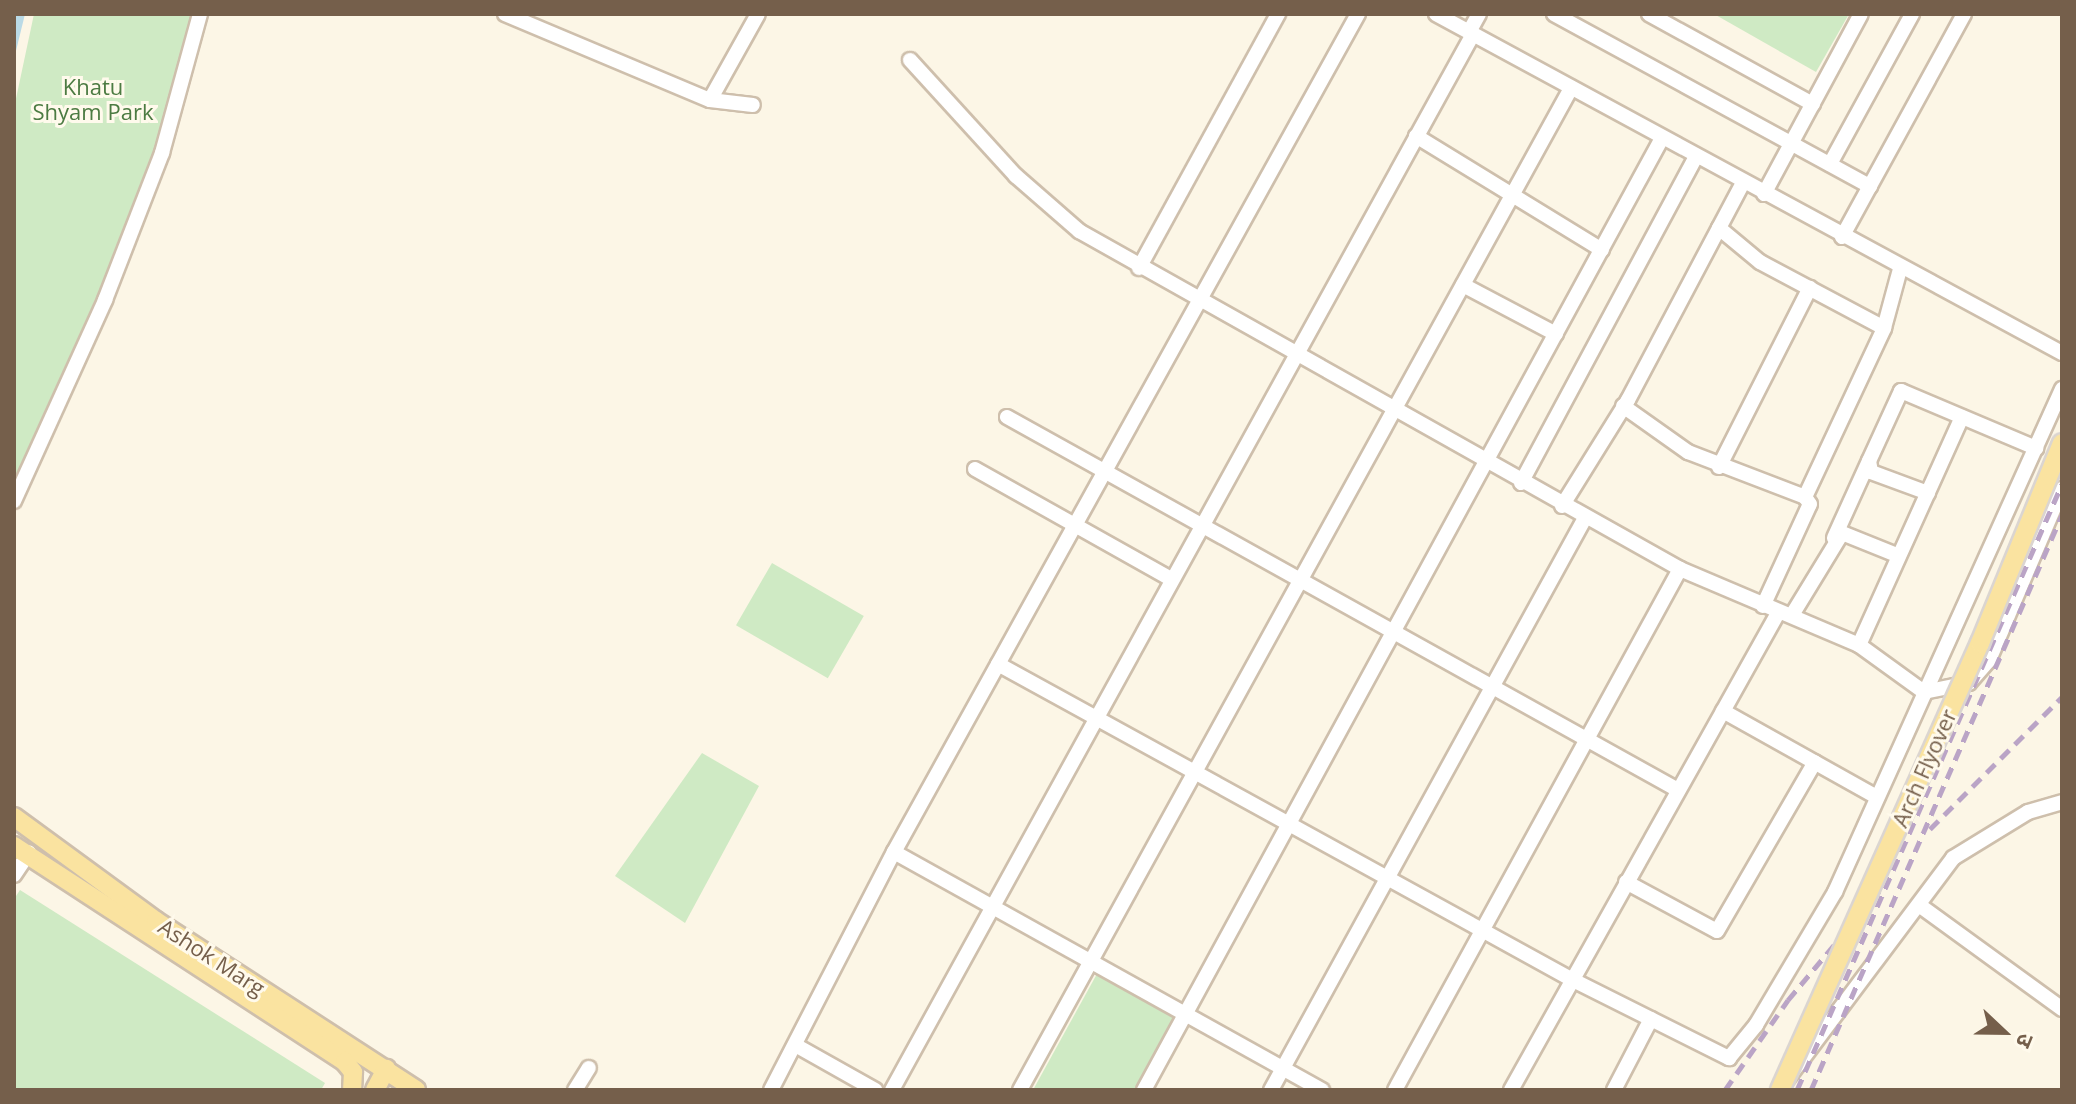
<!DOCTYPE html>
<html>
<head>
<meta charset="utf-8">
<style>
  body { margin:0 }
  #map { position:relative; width:2076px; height:1104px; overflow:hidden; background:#fcf6e6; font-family:"Open Sans","Noto Sans Devanagari",sans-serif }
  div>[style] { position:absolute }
  .green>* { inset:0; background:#cfeac4; transform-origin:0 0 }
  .water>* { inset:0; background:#badae6 }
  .roads { filter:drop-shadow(2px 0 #cebfac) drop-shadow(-2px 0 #cebfac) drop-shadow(0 2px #cebfac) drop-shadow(0 -2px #cebfac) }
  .minor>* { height:14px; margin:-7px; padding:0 7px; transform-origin:7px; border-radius:7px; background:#fff }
  .major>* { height:18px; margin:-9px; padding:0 9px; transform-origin:9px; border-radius:9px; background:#fae3a0 }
  .rail>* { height:5px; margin-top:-2.5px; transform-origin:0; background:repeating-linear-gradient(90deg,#baa4c6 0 12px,transparent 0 20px) }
  .bridges { filter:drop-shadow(2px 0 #dbd5d0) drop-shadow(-2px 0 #dbd5d0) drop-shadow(0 2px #dbd5d0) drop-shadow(0 -2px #dbd5d0) }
  .major-bridge>* { height:18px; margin:-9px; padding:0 9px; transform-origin:9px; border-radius:9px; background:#fae3a0 }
  span { translate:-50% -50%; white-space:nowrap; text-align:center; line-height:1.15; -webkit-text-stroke:6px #fffaec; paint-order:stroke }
  .park-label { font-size:22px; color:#4c7b42 }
  .street-label { font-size:22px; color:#755f4b }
  .frame { position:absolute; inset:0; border:16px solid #755f4b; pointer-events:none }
  .north { position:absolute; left:1964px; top:992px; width:80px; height:80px; -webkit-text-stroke:6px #fffaec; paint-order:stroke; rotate:112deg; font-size:22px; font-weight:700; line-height:32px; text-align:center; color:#755f4b }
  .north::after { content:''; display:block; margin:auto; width:28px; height:36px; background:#755f4b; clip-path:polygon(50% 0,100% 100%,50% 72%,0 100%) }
</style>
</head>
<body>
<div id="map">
  <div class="green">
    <i style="clip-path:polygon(34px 14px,193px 14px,155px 157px,100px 300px,14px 487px,14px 108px)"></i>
    <i style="clip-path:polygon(1714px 14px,1849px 14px,1816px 72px)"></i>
    <i style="left:772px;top:563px;width:106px;height:72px;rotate:30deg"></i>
    <i style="clip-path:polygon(702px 753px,759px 786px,685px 923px,615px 876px)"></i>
    <i style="clip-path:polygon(20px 890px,325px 1083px,321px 1090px,14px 1090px,14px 899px)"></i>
    <i style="clip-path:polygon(1098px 972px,1176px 1015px,1134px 1090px,1033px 1090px)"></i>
  </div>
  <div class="water">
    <i style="clip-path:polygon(14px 14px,25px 14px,14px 59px)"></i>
  </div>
  <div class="roads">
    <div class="minor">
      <i style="left:505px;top:14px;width:222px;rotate:22.8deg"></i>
      <i style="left:710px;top:100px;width:43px;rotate:6.6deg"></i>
      <i style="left:1436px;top:14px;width:712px;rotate:28.44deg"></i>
      <i style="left:1554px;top:14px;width:360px;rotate:28.6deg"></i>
      <i style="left:1649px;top:14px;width:187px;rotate:28.8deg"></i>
      <i style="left:1469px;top:32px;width:21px;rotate:-61deg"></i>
      <i style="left:910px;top:60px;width:157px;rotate:47.6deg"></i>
      <i style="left:1016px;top:176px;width:84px;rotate:41.1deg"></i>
      <i style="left:1079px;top:231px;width:690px;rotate:29.35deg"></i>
      <i style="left:1680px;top:569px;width:194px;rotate:23deg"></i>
      <i style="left:1859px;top:645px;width:80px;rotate:35.9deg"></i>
      <i style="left:1924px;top:692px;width:46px;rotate:-11.3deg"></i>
      <i style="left:1969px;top:683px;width:30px;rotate:-49deg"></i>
      <i style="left:1989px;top:660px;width:186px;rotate:-66.9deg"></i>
      <i style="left:710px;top:100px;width:98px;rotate:-60.8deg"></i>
      <i style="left:1416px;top:136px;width:218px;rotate:31.5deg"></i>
      <i style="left:1830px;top:164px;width:171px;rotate:-61.3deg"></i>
      <i style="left:1764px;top:194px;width:204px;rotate:-61.7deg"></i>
      <i style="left:1719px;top:228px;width:53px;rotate:39.7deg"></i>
      <i style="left:1760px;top:262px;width:140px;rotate:28deg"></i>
      <i style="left:1842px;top:237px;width:254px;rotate:-61.3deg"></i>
      <i style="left:1139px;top:268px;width:290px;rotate:-61.3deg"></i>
      <i style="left:1463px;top:285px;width:105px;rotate:27.8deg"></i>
      <i style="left:1623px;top:406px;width:80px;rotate:35.3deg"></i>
      <i style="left:1688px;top:452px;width:125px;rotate:21deg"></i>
      <i style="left:1007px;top:417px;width:768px;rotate:29.07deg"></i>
      <i style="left:1719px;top:467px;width:201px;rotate:-63.1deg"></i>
      <i style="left:975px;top:469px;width:225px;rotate:29.3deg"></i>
      <i style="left:1521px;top:483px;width:370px;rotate:-61.8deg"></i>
      <i style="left:1928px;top:493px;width:61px;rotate:-159.8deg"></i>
      <i style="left:1871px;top:472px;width:11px;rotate:-100deg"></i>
      <i style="left:1869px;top:461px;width:77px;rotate:-65.4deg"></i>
      <i style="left:1901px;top:391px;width:147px;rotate:22.9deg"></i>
      <i style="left:14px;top:501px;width:221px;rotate:-65.6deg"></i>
      <i style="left:105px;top:300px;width:158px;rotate:-68.8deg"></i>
      <i style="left:162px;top:153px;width:144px;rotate:-74.7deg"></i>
      <i style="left:1562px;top:506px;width:125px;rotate:-58.1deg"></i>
      <i style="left:1628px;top:400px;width:246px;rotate:-62.1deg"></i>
      <i style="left:1834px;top:538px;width:85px;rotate:-65.6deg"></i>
      <i style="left:1763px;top:606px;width:112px;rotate:-65.3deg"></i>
      <i style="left:1810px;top:504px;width:9px;rotate:-126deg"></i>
      <i style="left:1805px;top:497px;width:187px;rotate:-64.9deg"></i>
      <i style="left:1884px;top:328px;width:61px;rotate:-74.8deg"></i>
      <i style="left:1792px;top:615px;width:96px;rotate:-58.6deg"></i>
      <i style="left:1842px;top:533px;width:61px;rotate:22deg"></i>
      <i style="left:1859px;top:645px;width:250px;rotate:-65.7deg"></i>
      <i style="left:998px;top:664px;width:654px;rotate:28.8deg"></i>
      <i style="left:1571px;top:979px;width:177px;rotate:26.6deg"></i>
      <i style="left:1729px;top:1058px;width:43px;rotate:-50.7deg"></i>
      <i style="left:1756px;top:1025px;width:155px;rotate:-59.3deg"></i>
      <i style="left:1835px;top:892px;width:552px;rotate:-65.71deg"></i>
      <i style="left:1723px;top:711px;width:176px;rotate:29.2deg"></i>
      <i style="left:894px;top:852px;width:490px;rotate:29.1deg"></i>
      <i style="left:14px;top:875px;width:27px;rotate:-56deg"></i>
      <i style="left:1626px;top:882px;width:103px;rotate:28.3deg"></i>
      <i style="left:1717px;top:931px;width:195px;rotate:-59.9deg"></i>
      <i style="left:1919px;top:905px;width:177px;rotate:36deg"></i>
      <i style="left:797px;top:1046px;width:90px;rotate:29.4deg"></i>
      <i style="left:1788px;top:1078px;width:275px;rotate:-53.1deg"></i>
      <i style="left:1953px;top:858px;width:88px;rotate:-31.5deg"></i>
      <i style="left:2028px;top:812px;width:35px;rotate:-16deg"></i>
      <i style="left:575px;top:1090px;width:26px;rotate:-58deg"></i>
      <i style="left:771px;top:1090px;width:268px;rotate:-62.7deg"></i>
      <i style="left:894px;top:852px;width:958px;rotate:-61.03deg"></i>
      <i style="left:892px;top:1090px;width:1205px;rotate:-61.18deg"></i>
      <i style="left:1020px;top:1090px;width:1144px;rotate:-61.19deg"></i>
      <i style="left:1144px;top:1090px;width:1084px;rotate:-61.45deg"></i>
      <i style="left:1271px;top:1090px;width:653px;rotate:-61.24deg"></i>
      <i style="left:1395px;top:1090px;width:594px;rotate:-61.32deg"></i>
      <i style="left:1511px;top:1090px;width:547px;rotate:-60.76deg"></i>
      <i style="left:1614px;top:1090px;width:80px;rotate:-62.5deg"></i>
    </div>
    <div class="major">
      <i style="left:14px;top:817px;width:176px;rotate:36.2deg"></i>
      <i style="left:156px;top:921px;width:310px;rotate:33deg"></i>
      <i style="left:14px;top:846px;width:395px;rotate:33.1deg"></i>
      <i style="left:345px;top:1062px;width:13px;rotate:51deg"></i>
      <i style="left:353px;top:1072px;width:18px;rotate:93deg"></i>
      <i style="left:375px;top:1090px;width:24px;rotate:-62deg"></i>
    </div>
  </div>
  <div class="rail">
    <i style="left:1930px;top:829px;width:187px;rotate:-45deg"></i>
    <i style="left:1725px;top:1090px;width:110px;rotate:-55deg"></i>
    <i style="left:1788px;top:1000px;width:142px;rotate:-50.1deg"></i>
    <i style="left:1797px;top:1090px;width:661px;rotate:-66.38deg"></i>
    <i style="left:1811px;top:1090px;width:627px;rotate:-66.42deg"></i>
  </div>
  <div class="bridges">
    <div class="major-bridge">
      <i style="left:1780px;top:1090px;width:490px;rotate:-65.9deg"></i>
      <i style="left:1980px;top:643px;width:216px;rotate:-67.7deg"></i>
    </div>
  </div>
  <div class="park-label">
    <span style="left:93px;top:99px">Khatu<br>Shyam Park</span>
  </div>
  <div class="street-label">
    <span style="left:1924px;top:768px;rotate:-66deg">Arch Flyover</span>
    <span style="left:212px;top:957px;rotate:33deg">Ashok Marg</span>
  </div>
  <div class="frame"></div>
  <div class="north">उ</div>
</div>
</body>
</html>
